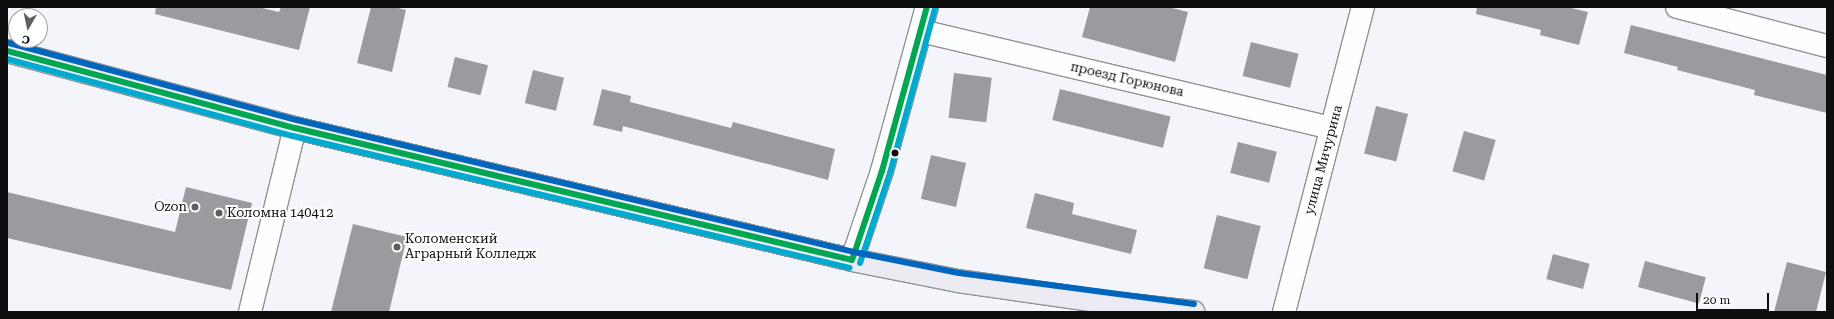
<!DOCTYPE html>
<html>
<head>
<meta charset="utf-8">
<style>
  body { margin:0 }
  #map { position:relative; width:1834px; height:319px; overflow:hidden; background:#f4f5fb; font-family:"Roboto Serif",serif }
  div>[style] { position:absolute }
  .building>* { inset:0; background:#999b9f; transform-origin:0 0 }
  .roads { filter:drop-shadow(1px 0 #929295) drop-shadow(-1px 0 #929295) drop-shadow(0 1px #929295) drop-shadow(0 -1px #929295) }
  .street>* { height:22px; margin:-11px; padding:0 11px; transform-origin:11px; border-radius:11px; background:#fdfefe }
  .secondary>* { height:22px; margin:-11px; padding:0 11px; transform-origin:11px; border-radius:11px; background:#ecebf4 }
  .bus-1>* { height:6px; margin:-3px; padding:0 3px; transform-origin:3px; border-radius:3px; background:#00a651 }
  .bus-2>* { height:6px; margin:-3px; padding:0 3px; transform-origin:3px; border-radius:3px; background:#00a9ce }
  .bus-3>* { height:6px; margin:-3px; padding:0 3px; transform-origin:3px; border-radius:3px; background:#0065bd }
  .dots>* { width:11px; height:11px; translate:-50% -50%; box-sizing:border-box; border:2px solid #fff; border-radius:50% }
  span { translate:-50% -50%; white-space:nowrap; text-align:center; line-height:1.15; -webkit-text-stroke:4px #fff; paint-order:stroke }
  .street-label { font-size:13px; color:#0e0e0e }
  .poi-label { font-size:13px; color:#0e0e0e }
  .right { translate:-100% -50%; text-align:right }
  .left { translate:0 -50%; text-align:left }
  .frame { position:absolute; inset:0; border:8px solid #0e0e0e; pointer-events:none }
  .north { position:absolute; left:8px; top:8px; width:40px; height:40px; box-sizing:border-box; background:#fff; border:1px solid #9f9f9f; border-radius:50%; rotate:189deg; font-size:11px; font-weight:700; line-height:16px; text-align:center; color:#0e0e0e }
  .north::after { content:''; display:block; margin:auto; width:14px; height:18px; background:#5e5f61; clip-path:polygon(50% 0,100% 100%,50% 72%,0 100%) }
  .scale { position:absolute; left:1696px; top:293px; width:73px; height:18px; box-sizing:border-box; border:2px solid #0e0e0e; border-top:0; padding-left:5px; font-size:12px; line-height:14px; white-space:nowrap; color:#0e0e0e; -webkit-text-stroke:3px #fff; paint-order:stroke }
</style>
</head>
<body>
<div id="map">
  <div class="building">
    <i style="clip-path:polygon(156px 7px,258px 7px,279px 12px,281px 7px,310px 7px,299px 50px,155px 14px)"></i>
    <i style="clip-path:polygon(371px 7px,394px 7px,406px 10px,392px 72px,357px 63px)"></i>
    <i style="clip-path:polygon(1090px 7px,1168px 7px,1188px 12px,1175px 62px,1082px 37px)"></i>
    <i style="clip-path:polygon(1477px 7px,1567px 7px,1588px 12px,1579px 45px,1540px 35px,1541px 30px,1476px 14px)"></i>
    <i style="clip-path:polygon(1631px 25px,1827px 75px,1827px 113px,1754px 95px,1755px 90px,1677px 70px,1678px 67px,1624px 53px)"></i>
    <i style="left:1251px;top:42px;width:49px;height:35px;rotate:14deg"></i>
    <i style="left:455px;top:57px;width:34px;height:31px;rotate:14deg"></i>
    <i style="left:533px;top:70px;width:32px;height:34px;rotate:14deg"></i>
    <i style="left:954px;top:73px;width:38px;height:45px;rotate:7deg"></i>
    <i style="clip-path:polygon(602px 89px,631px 96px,630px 102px,731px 128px,733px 122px,835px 149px,828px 180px,623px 126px,622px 132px,593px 125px)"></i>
    <i style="left:1060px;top:89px;width:114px;height:32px;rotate:14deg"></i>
    <i style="left:1376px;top:106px;width:33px;height:49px;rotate:14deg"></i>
    <i style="left:1464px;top:131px;width:33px;height:42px;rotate:16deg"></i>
    <i style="left:1238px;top:142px;width:40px;height:32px;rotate:14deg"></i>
    <i style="left:931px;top:155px;width:36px;height:45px;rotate:13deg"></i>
    <i style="clip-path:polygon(186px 187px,252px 203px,231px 290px,7px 238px,7px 192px,175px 232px)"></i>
    <i style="clip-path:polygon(1035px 193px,1074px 203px,1072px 214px,1137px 230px,1131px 254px,1026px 228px)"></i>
    <i style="left:1217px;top:215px;width:45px;height:55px;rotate:14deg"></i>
    <i style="clip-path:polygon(353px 224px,407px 237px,389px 312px,331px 312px)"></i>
    <i style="left:1553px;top:254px;width:38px;height:26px;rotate:15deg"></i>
    <i style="left:1645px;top:261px;width:63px;height:27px;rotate:15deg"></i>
    <i style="clip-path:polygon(1787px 262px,1826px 272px,1816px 312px,1774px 312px)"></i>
  </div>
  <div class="roads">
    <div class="street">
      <i style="left:1677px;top:7px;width:155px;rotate:14.6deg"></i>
      <i style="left:921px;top:31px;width:422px;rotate:13.3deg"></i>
      <i style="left:852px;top:260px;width:94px;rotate:-71.4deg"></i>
      <i style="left:882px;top:171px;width:170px;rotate:-74.7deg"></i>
      <i style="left:250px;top:312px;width:189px;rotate:-76.3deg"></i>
      <i style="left:1284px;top:312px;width:315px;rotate:-75.5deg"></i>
    </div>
    <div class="secondary">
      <i style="left:7px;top:51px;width:298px;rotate:15deg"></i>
      <i style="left:295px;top:128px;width:572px;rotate:13.33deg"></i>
      <i style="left:852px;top:260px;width:108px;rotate:11.2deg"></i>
      <i style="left:958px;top:281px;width:147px;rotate:8.2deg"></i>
      <i style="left:1103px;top:302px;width:91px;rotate:6.3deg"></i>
    </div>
  </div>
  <div class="bus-1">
    <i style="left:7px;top:51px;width:298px;rotate:15deg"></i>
    <i style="left:295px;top:128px;width:572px;rotate:13.33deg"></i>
    <i style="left:852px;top:260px;width:94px;rotate:-71.4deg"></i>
    <i style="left:882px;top:171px;width:170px;rotate:-74.7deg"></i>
  </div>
  <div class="bus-2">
    <i style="left:7px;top:59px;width:296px;rotate:15.1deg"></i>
    <i style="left:293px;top:136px;width:572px;rotate:13.33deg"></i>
    <i style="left:860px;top:263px;width:95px;rotate:-71.6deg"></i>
    <i style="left:890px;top:173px;width:170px;rotate:-74.7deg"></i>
  </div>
  <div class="bus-3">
    <i style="left:9px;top:43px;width:298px;rotate:15deg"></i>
    <i style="left:297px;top:120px;width:572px;rotate:13.33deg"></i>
    <i style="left:854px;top:252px;width:107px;rotate:11.3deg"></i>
    <i style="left:959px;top:273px;width:237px;rotate:7.5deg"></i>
  </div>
  <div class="dots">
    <i style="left:895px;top:153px;background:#0e0e0e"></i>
    <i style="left:195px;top:207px;background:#5e5f61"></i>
    <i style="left:219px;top:213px;background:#5e5f61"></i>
    <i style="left:397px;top:247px;background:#5e5f61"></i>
  </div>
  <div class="street-label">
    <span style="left:1127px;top:80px;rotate:13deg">проезд Горюнова</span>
    <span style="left:1324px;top:160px;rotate:-75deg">улица Мичурина</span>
  </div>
  <div class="poi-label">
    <span class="right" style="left:187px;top:207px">Ozon</span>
    <span class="left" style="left:227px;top:213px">Коломна 140412</span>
    <span class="left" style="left:405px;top:247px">Коломенский<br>Аграрный Колледж</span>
  </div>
  <div class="frame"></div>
  <div class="north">С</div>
  <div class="scale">20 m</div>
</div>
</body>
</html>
